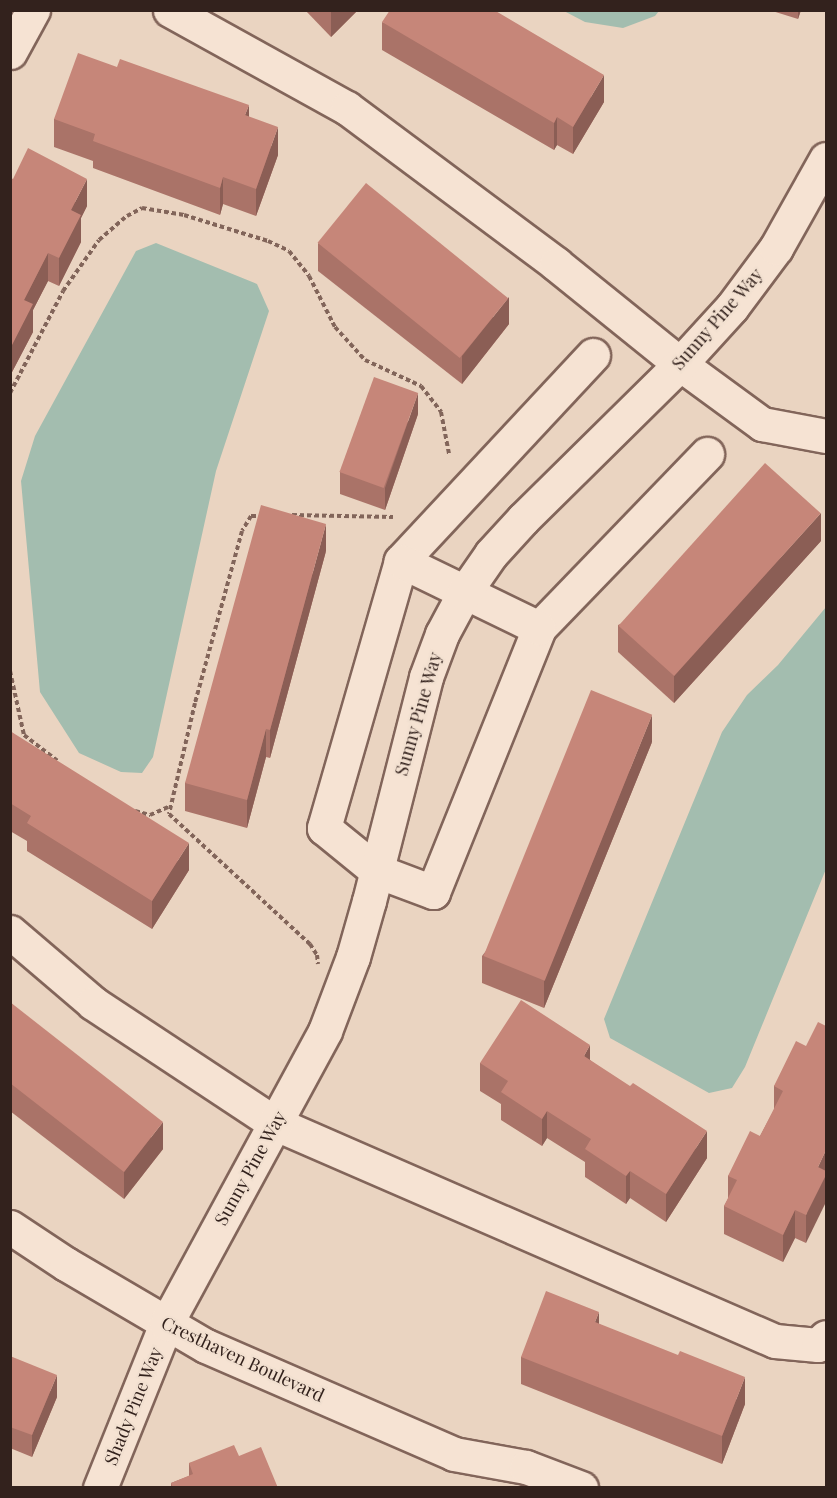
<!DOCTYPE html>
<html>
<head>
<meta charset="utf-8">
<style>
  body { margin:0 }
  #map { position:relative; width:837px; height:1498px; overflow:hidden; background:#ead4c1; font-family:"Playfair Display",serif }
  div>[style] { position:absolute }
  .water>* { inset:0; background:#a3bdaf }
  .path>* { height:4px; margin-top:-2px; transform-origin:0; background:repeating-linear-gradient(90deg,#82655a 0 4.5px,transparent 0 7.5px) }
  .roads { filter:drop-shadow(2px 0 #82655a) drop-shadow(-2px 0 #82655a) drop-shadow(0 2px #82655a) drop-shadow(0 -2px #82655a) }
  .minor>* { height:33px; margin:-16.5px; padding:0 16.5px; transform-origin:16.5px; border-radius:16.5px; background:#f6e3d3 }
  .wall>* { inset:0; background:#aa7368 }
  .shaded-wall>* { inset:0; background:#8b5e55 }
  .building>* { inset:0; background:#c68679; transform-origin:0 0 }
  span { translate:-50% -50%; white-space:nowrap; text-align:center; line-height:1.15; -webkit-text-stroke:4.5px #f2e0d0; paint-order:stroke }
  .street-label { font-size:18px; color:#33221d }
  .frame { position:absolute; inset:0; border:12px solid #33221d; pointer-events:none }
</style>
</head>
<body>
<div id="map">
  <div class="water">
    <i style="clip-path:polygon(564px 11px,659px 11px,655px 16px,623px 28px,585px 22px)"></i>
    <i style="clip-path:polygon(156px 243px,257px 284px,269px 311px,216px 471px,153px 757px,142px 773px,121px 772px,79px 753px,40px 692px,21px 481px,35px 436px,136px 251px)"></i>
    <i style="clip-path:polygon(826px 607px,826px 869px,745px 1067px,732px 1088px,709px 1093px,610px 1038px,604px 1019px,722px 732px,747px 695px,778px 665px)"></i>
  </div>
  <div class="path">
    <i style="left:10px;top:393px;width:115px;rotate:-62.5deg"></i>
    <i style="left:63px;top:291px;width:62px;rotate:-54.8deg"></i>
    <i style="left:99px;top:240px;width:37px;rotate:-41deg"></i>
    <i style="left:127px;top:216px;width:17px;rotate:-28deg"></i>
    <i style="left:142px;top:208px;width:43px;rotate:9.5deg"></i>
    <i style="left:184px;top:215px;width:88px;rotate:17.2deg"></i>
    <i style="left:268px;top:241px;width:23px;rotate:25deg"></i>
    <i style="left:289px;top:251px;width:32px;rotate:51deg"></i>
    <i style="left:309px;top:276px;width:57px;rotate:63deg"></i>
    <i style="left:335px;top:327px;width:45px;rotate:47.7deg"></i>
    <i style="left:365px;top:360px;width:62px;rotate:24.9deg"></i>
    <i style="left:421px;top:386px;width:33px;rotate:52deg"></i>
    <i style="left:441px;top:412px;width:43px;rotate:79.2deg"></i>
    <i style="left:292px;top:515px;width:101px;rotate:1.1deg"></i>
    <i style="left:263px;top:516px;width:12px;rotate:180deg"></i>
    <i style="left:251px;top:516px;width:17px;rotate:121deg"></i>
    <i style="left:242px;top:531px;width:178px;rotate:105.3deg"></i>
    <i style="left:195px;top:703px;width:114px;rotate:103.2deg"></i>
    <i style="left:169px;top:814px;width:192px;rotate:42.7deg"></i>
    <i style="left:310px;top:944px;width:13px;rotate:58deg"></i>
    <i style="left:317px;top:955px;width:9px;rotate:84deg"></i>
    <i style="left:10px;top:671px;width:66px;rotate:77.7deg"></i>
    <i style="left:24px;top:735px;width:44px;rotate:37.6deg"></i>
    <i style="left:135px;top:811px;width:16px;rotate:15deg"></i>
    <i style="left:150px;top:815px;width:22px;rotate:-24deg"></i>
  </div>
  <div class="roads">
    <div class="minor">
      <i style="left:170px;top:10px;width:202px;rotate:29deg"></i>
      <i style="left:347px;top:108px;width:261px;rotate:36.7deg"></i>
      <i style="left:556px;top:264px;width:159px;rotate:38.9deg"></i>
      <i style="left:680px;top:364px;width:102px;rotate:36.2deg"></i>
      <i style="left:762px;top:424px;width:65px;rotate:10.6deg"></i>
      <i style="left:10px;top:52px;width:48px;rotate:-61.3deg"></i>
      <i style="left:593px;top:355px;width:282px;rotate:133deg"></i>
      <i style="left:401px;top:561px;width:278px;rotate:106.1deg"></i>
      <i style="left:324px;top:828px;width:68px;rotate:39.1deg"></i>
      <i style="left:377px;top:871px;width:60px;rotate:20.6deg"></i>
      <i style="left:433px;top:892px;width:284px;rotate:-68.1deg"></i>
      <i style="left:539px;top:628px;width:242px;rotate:-46deg"></i>
      <i style="left:401px;top:561px;width:153px;rotate:25.9deg"></i>
      <i style="left:10px;top:932px;width:109px;rotate:40.5deg"></i>
      <i style="left:93px;top:1003px;width:217px;rotate:33.5deg"></i>
      <i style="left:274px;top:1123px;width:546px;rotate:23.52deg"></i>
      <i style="left:775px;top:1341px;width:43px;rotate:5.3deg"></i>
      <i style="left:818px;top:1345px;width:11px;rotate:-45deg"></i>
      <i style="left:10px;top:1227px;width:67px;rotate:33.5deg"></i>
      <i style="left:66px;top:1264px;width:162px;rotate:30.4deg"></i>
      <i style="left:206px;top:1346px;width:270px;rotate:23.5deg"></i>
      <i style="left:454px;top:1454px;width:73px;rotate:10.2deg"></i>
      <i style="left:526px;top:1467px;width:59px;rotate:20.9deg"></i>
      <i style="left:100px;top:1488px;width:177px;rotate:-68.1deg"></i>
      <i style="left:166px;top:1324px;width:333px;rotate:-61.5deg"></i>
      <i style="left:325px;top:1031px;width:79px;rotate:-69.3deg"></i>
      <i style="left:353px;top:957px;width:58px;rotate:-74.1deg"></i>
      <i style="left:369px;top:901px;width:231px;rotate:-75.7deg"></i>
      <i style="left:426px;top:677px;width:46px;rotate:-69.6deg"></i>
      <i style="left:442px;top:634px;width:47px;rotate:-61.8deg"></i>
      <i style="left:464px;top:593px;width:47px;rotate:-55.3deg"></i>
      <i style="left:491px;top:554px;width:47px;rotate:-47.6deg"></i>
      <i style="left:523px;top:519px;width:221px;rotate:-44.6deg"></i>
      <i style="left:680px;top:364px;width:77px;rotate:-47.6deg"></i>
      <i style="left:732px;top:307px;width:74px;rotate:-53.3deg"></i>
      <i style="left:776px;top:248px;width:102px;rotate:-60.7deg"></i>
    </div>
  </div>
  <div class="wall">
    <i style="clip-path:polygon(305px 10px,358px 10px,331px 37px)"></i>
    <i style="clip-path:polygon(769px 10px,801px 10px,798px 19px)"></i>
    <i style="clip-path:polygon(382px 22px,604px 102px,573px 154px,557px 145px,554px 150px,382px 50px)"></i>
    <i style="clip-path:polygon(249px 117px,278px 155px,256px 216px,223px 204px,220px 215px,93px 168px,93px 161px,54px 147px,54px 119px)"></i>
    <i style="clip-path:polygon(10px 178px,87px 206px,81px 218px,81px 242px,59px 286px,48px 281px,33px 310px,33px 332px,11px 374px)"></i>
    <i style="clip-path:polygon(318px 243px,509px 324px,462px 384px,318px 271px)"></i>
    <i style="clip-path:polygon(418px 414px,385px 510px,340px 494px,340px 472px)"></i>
    <i style="clip-path:polygon(821px 541px,674px 703px,618px 652px,618px 625px)"></i>
    <i style="clip-path:polygon(326px 551px,270px 758px,266px 757px,247px 828px,185px 811px,185px 783px)"></i>
    <i style="clip-path:polygon(10px 731px,189px 870px,152px 929px,27px 851px,27px 841px,10px 831px)"></i>
    <i style="clip-path:polygon(652px 742px,544px 1008px,482px 983px,482px 956px)"></i>
    <i style="clip-path:polygon(10px 1002px,163px 1149px,124px 1199px,10px 1111px)"></i>
    <i style="clip-path:polygon(806px 1046px,806px 1243px,795px 1238px,783px 1262px,724px 1234px,724px 1206px,728px 1199px,728px 1176px,760px 1136px,774px 1110px,774px 1086px)"></i>
    <i style="clip-path:polygon(590px 1060px,707px 1158px,666px 1222px,630px 1198px,626px 1204px,585px 1177px,585px 1162px,547px 1138px,542px 1146px,501px 1120px,501px 1104px,480px 1091px,480px 1063px)"></i>
    <i style="clip-path:polygon(599px 1324px,745px 1404px,722px 1464px,521px 1384px,521px 1357px)"></i>
    <i style="clip-path:polygon(10px 1356px,57px 1397px,32px 1457px,10px 1448px)"></i>
    <i style="clip-path:polygon(239px 1456px,278px 1488px,171px 1488px,171px 1483px,189px 1476px,189px 1463px)"></i>
  </div>
  <div class="shaded-wall">
    <i style="clip-path:polygon(331px 10px,358px 10px,331px 37px)"></i>
    <i style="clip-path:polygon(798px 10px,801px 10px,798px 19px)"></i>
    <i style="clip-path:polygon(604px 75px,604px 102px,573px 154px,573px 127px)"></i>
    <i style="clip-path:polygon(249px 105px,249px 133px,245px 115px)"></i>
    <i style="clip-path:polygon(557px 117px,557px 145px,554px 150px,554px 123px)"></i>
    <i style="clip-path:polygon(278px 127px,278px 155px,256px 216px,256px 189px)"></i>
    <i style="clip-path:polygon(223px 177px,223px 204px,220px 215px,220px 188px)"></i>
    <i style="clip-path:polygon(87px 179px,87px 206px,81px 218px,81px 242px,59px 286px,59px 258px,71px 210px)"></i>
    <i style="clip-path:polygon(48px 253px,48px 281px,33px 310px,33px 332px,11px 374px,11px 347px,24px 300px)"></i>
    <i style="clip-path:polygon(509px 297px,509px 324px,462px 384px,462px 356px)"></i>
    <i style="clip-path:polygon(418px 393px,418px 414px,385px 510px,385px 488px)"></i>
    <i style="clip-path:polygon(821px 513px,821px 541px,674px 703px,674px 675px)"></i>
    <i style="clip-path:polygon(326px 524px,326px 551px,270px 758px,270px 730px)"></i>
    <i style="clip-path:polygon(652px 715px,652px 742px,544px 1008px,544px 981px)"></i>
    <i style="clip-path:polygon(266px 729px,266px 757px,247px 828px,247px 800px)"></i>
    <i style="clip-path:polygon(189px 843px,189px 870px,152px 929px,152px 901px)"></i>
    <i style="clip-path:polygon(590px 1045px,590px 1073px,584px 1056px)"></i>
    <i style="clip-path:polygon(547px 1111px,547px 1138px,542px 1146px,542px 1119px)"></i>
    <i style="clip-path:polygon(163px 1122px,163px 1149px,124px 1199px,124px 1172px)"></i>
    <i style="clip-path:polygon(707px 1131px,707px 1158px,666px 1222px,666px 1194px)"></i>
    <i style="clip-path:polygon(826px 1150px,826px 1202px,806px 1243px,806px 1215px,818px 1167px)"></i>
    <i style="clip-path:polygon(630px 1171px,630px 1198px,626px 1204px,626px 1176px)"></i>
    <i style="clip-path:polygon(795px 1210px,795px 1238px,783px 1262px,783px 1235px)"></i>
    <i style="clip-path:polygon(599px 1312px,599px 1340px,595px 1322px)"></i>
    <i style="clip-path:polygon(57px 1375px,57px 1397px,32px 1457px,32px 1435px)"></i>
    <i style="clip-path:polygon(745px 1377px,745px 1404px,722px 1464px,722px 1436px)"></i>
  </div>
  <div class="building">
    <i style="clip-path:polygon(390px 10px,494px 10px,604px 75px,573px 127px,557px 117px,554px 123px,382px 22px)"></i>
    <i style="clip-path:polygon(78px 53px,117px 67px,120px 59px,204px 89px,249px 105px,245px 115px,278px 127px,256px 189px,223px 177px,220px 188px,93px 141px,95px 134px,54px 119px)"></i>
    <i style="clip-path:polygon(28px 148px,87px 179px,71px 210px,81px 215px,59px 258px,48px 253px,24px 300px,33px 304px,11px 347px,10px 178px,13px 179px)"></i>
    <i style="left:366px;top:183px;width:183px;height:77px;rotate:39deg"></i>
    <i style="left:374px;top:377px;width:47px;height:101px;rotate:20deg"></i>
    <i style="left:765px;top:463px;width:75px;height:219px;rotate:42deg"></i>
    <i style="clip-path:polygon(261px 505px,326px 524px,270px 730px,266px 729px,247px 800px,185px 783px)"></i>
    <i style="left:591px;top:690px;width:66px;height:287px;rotate:22deg"></i>
    <i style="clip-path:polygon(10px 731px,189px 843px,152px 901px,27px 823px,31px 816px,10px 803px)"></i>
    <i style="clip-path:polygon(521px 1000px,590px 1045px,584px 1056px,630px 1086px,633px 1083px,707px 1131px,666px 1194px,630px 1171px,626px 1176px,585px 1149px,591px 1139px,547px 1111px,542px 1119px,501px 1092px,508px 1081px,480px 1063px)"></i>
    <i style="clip-path:polygon(10px 1002px,163px 1122px,124px 1172px,10px 1083px)"></i>
    <i style="clip-path:polygon(818px 1022px,826px 1026px,826px 1150px,818px 1167px,826px 1171px,826px 1175px,806px 1215px,795px 1210px,783px 1235px,724px 1206px,737px 1180px,728px 1176px,750px 1131px,760px 1136px,783px 1091px,774px 1086px,796px 1041px,806px 1046px)"></i>
    <i style="clip-path:polygon(546px 1291px,599px 1312px,595px 1322px,678px 1355px,680px 1351px,745px 1377px,722px 1436px,521px 1357px)"></i>
    <i style="clip-path:polygon(10px 1356px,57px 1375px,32px 1435px,10px 1427px)"></i>
    <i style="clip-path:polygon(234px 1445px,239px 1456px,261px 1447px,278px 1488px,173px 1488px,171px 1483px,193px 1474px,189px 1463px)"></i>
  </div>
  <div class="street-label">
    <span style="left:717px;top:319px;rotate:-49deg">Sunny Pine Way</span>
    <span style="left:418px;top:714px;rotate:-74deg">Sunny Pine Way</span>
    <span style="left:250px;top:1168px;rotate:-61deg">Sunny Pine Way</span>
    <span style="left:243px;top:1359px;rotate:25deg">Cresthaven Boulevard</span>
    <span style="left:133px;top:1406px;rotate:-68deg">Shady Pine Way</span>
  </div>
  <div class="frame"></div>
</div>
</body>
</html>
